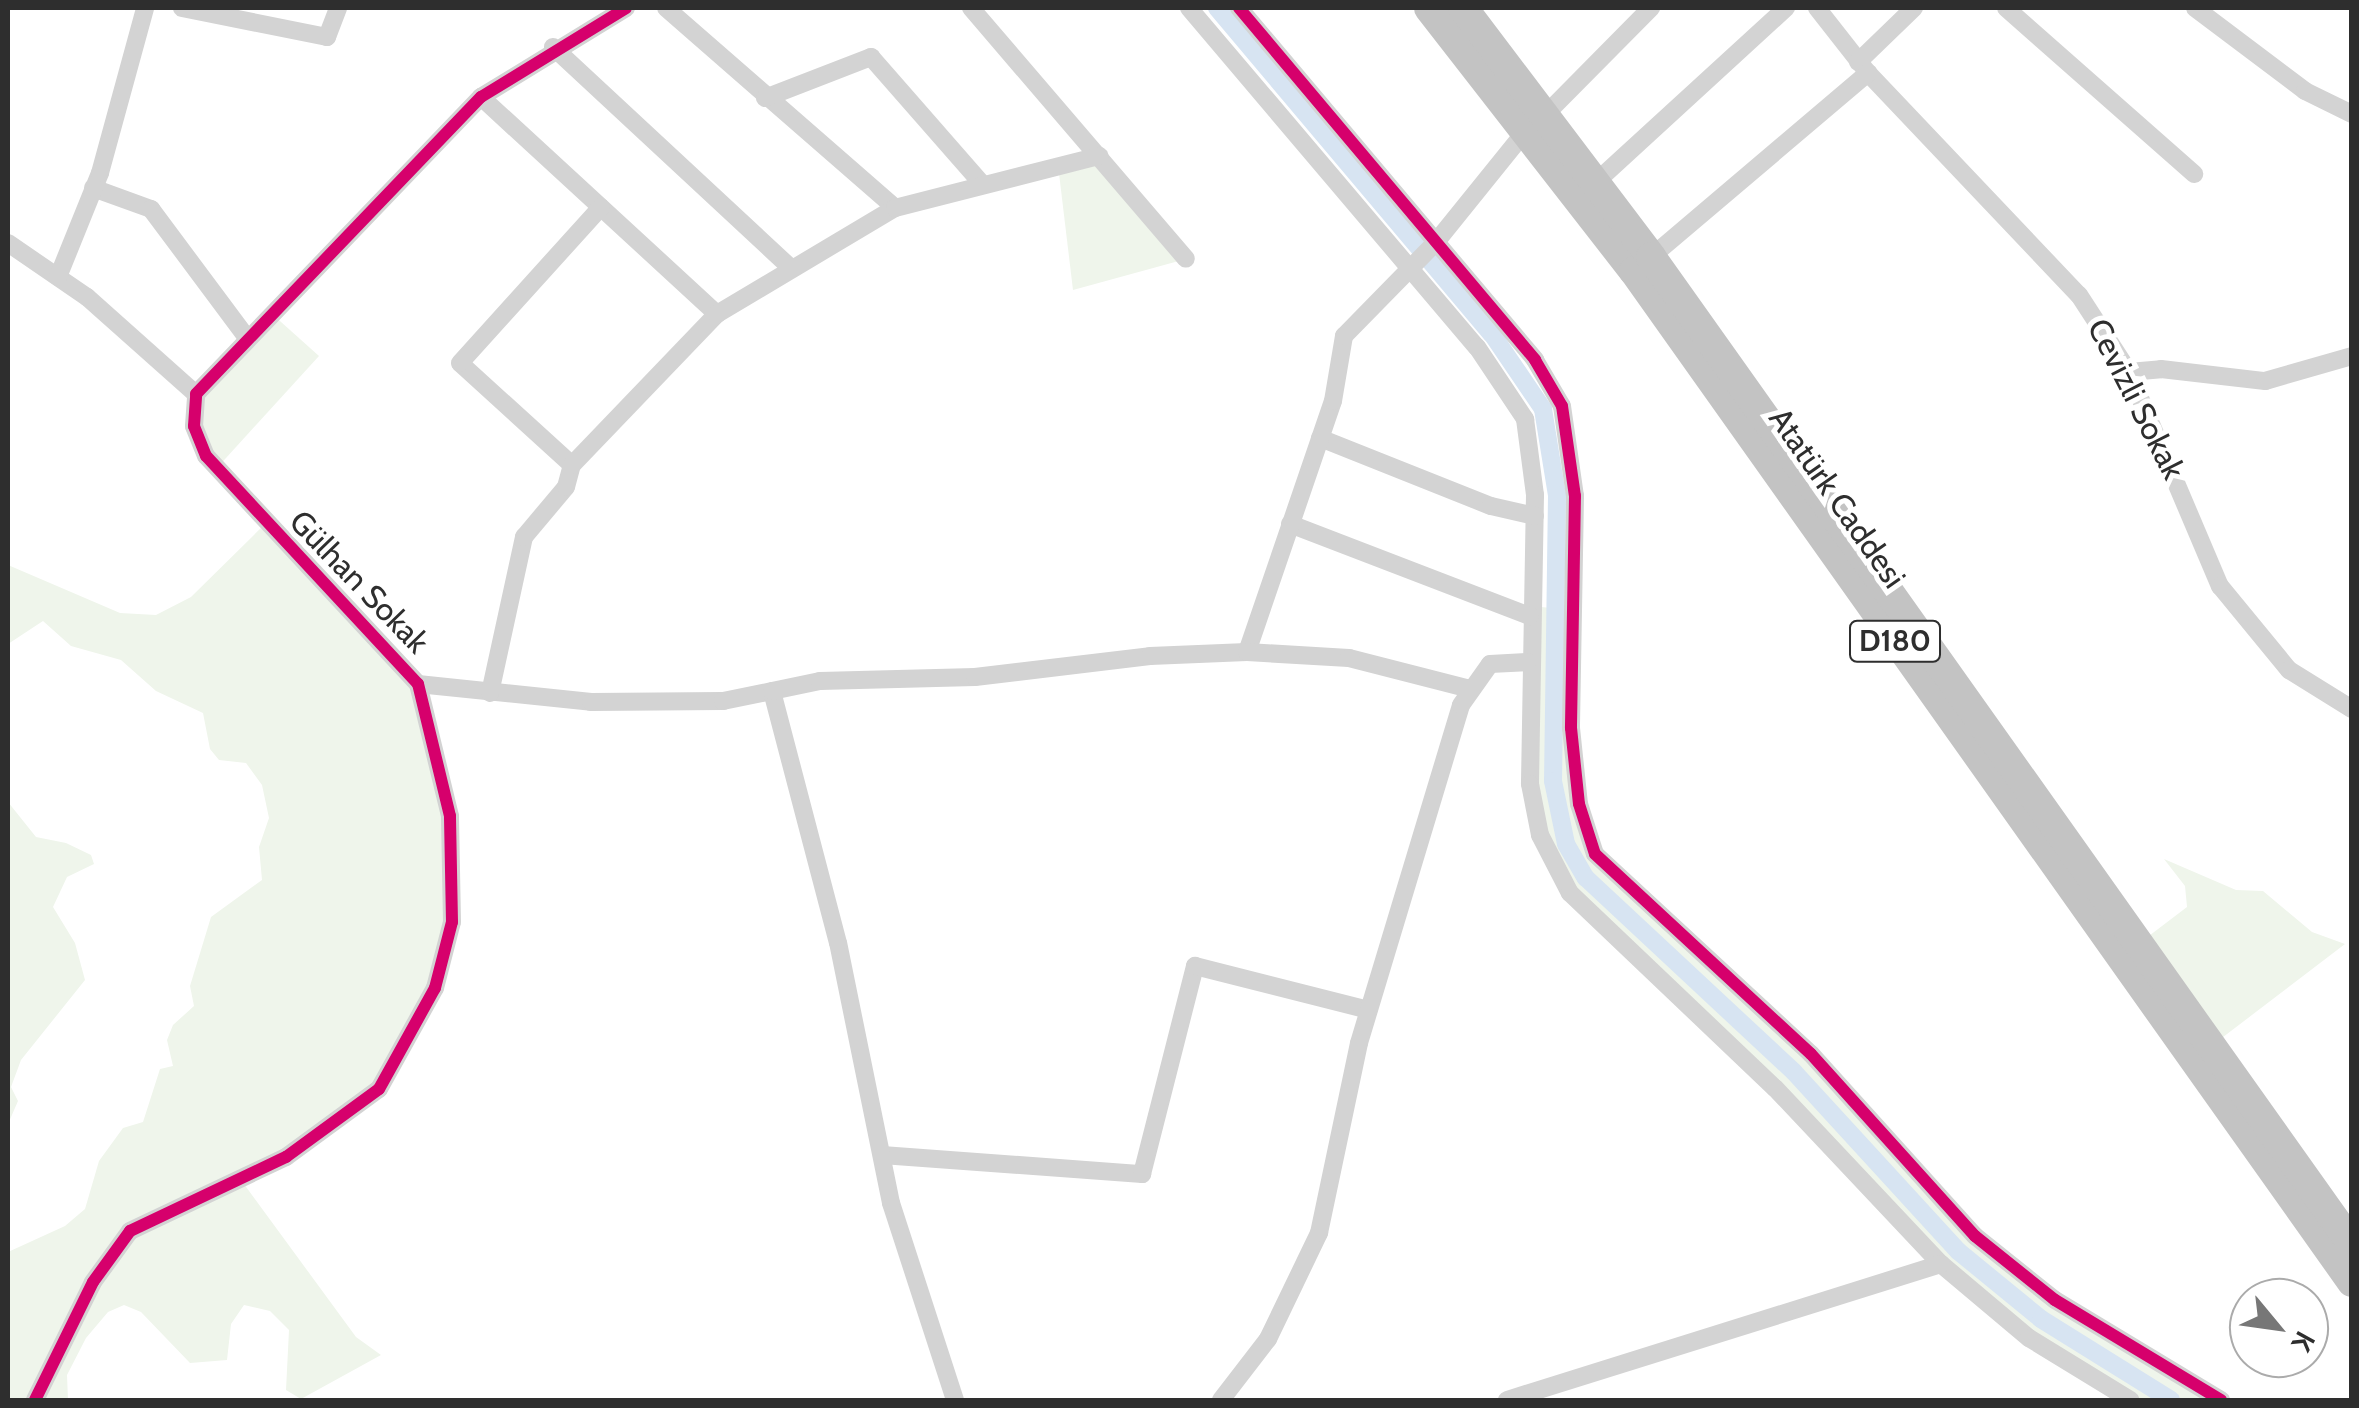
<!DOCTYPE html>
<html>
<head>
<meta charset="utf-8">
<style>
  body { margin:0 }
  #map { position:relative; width:2359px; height:1408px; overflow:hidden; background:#fff; font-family:Cabin,sans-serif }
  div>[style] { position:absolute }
  .green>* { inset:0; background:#eff5eb }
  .canal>* { height:18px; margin:-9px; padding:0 9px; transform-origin:9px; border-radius:9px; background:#d7e4f2 }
  .minor>* { height:18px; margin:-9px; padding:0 9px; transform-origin:9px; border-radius:9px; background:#d3d3d3 }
  .trunk>* { height:30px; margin:-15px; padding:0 15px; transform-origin:15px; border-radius:15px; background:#c3c3c3 }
  .cycleway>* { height:12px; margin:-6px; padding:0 6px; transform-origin:6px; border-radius:6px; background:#d6006c }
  span { translate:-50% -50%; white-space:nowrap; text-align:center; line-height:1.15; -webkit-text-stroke:10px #fff; paint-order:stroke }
  .shield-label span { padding:2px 8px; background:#fff; border:2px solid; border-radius:8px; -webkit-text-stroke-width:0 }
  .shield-label { font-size:30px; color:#2e2e2e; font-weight:700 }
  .street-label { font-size:32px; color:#2e2e2e }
  .frame { position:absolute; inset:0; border:10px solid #2e2e2e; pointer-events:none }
  .north { position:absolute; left:2229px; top:1278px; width:100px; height:100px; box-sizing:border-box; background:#fff; border:2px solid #ababab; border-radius:50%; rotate:119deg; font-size:28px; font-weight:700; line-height:40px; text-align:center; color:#2e2e2e }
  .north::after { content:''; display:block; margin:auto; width:35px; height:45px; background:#777; clip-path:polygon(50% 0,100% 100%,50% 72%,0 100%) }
</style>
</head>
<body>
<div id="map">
  <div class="green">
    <i style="clip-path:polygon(1099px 156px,1186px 259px,1073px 290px,1058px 165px)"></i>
    <i style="clip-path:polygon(271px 313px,319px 356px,216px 469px,197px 439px,204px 383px)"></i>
    <i style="clip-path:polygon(265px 524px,401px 661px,436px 746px,452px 922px,391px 1074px,241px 1180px,356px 1337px,381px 1355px,301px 1399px,286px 1390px,289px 1330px,270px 1311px,244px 1305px,231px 1324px,227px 1360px,190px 1363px,141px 1312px,124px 1305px,108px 1312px,86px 1338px,67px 1375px,68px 1400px,8px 1400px,8px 1252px,65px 1226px,85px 1209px,99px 1161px,123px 1128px,143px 1122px,160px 1069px,173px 1066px,167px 1040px,173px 1025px,194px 1006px,190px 986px,211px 917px,262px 880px,259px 847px,269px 818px,262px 785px,246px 763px,219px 760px,210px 749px,203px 713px,156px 691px,121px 660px,71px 646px,43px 621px,8px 644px,8px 565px,120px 613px,156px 615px,191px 597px)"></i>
    <i style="clip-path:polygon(1530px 606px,1573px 610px,1571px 728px,1587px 837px,1810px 1054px,1975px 1236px,2221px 1400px,2130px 1400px,2029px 1338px,1608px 933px,1540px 835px)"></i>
    <i style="clip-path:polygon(8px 802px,36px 837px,66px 843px,91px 855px,94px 864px,67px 877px,53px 907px,75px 943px,85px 980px,21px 1060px,11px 1087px,18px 1101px,8px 1124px)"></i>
    <i style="clip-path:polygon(2164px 859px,2236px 890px,2263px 891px,2312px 932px,2345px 944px,2210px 1047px,2137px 945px,2187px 907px,2185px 886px)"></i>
  </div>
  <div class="canal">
    <i style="left:1217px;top:8px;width:426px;rotate:49.9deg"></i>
    <i style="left:1492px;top:334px;width:91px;rotate:55.8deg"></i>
    <i style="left:1543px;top:409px;width:87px;rotate:80.8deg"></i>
    <i style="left:1557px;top:495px;width:286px;rotate:90.8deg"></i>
    <i style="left:1553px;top:781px;width:64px;rotate:78.3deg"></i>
    <i style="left:1566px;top:844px;width:39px;rotate:60deg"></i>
    <i style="left:1586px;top:878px;width:284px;rotate:43deg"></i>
    <i style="left:1794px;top:1072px;width:243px;rotate:47.5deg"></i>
    <i style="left:1958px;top:1251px;width:107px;rotate:39.3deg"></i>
    <i style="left:2041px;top:1319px;width:153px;rotate:31.9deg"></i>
  </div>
  <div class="minor">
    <i style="left:182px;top:8px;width:148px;rotate:11.3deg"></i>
    <i style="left:327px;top:37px;width:31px;rotate:-69deg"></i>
    <i style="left:666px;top:8px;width:304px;rotate:41.1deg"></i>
    <i style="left:971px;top:8px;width:330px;rotate:49.4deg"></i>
    <i style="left:1189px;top:8px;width:445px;rotate:49.7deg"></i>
    <i style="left:1477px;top:347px;width:87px;rotate:56.3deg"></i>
    <i style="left:1525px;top:419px;width:77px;rotate:82.5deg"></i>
    <i style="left:1535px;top:495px;width:289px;rotate:91deg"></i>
    <i style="left:1530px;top:784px;width:52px;rotate:78.9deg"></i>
    <i style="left:1540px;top:835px;width:65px;rotate:62.7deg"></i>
    <i style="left:1570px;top:893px;width:283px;rotate:43.6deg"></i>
    <i style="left:1775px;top:1088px;width:242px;rotate:46.7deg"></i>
    <i style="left:1941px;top:1264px;width:115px;rotate:40.1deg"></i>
    <i style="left:2029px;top:1338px;width:119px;rotate:31.5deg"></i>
    <i style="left:1239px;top:8px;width:460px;rotate:49.9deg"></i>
    <i style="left:1535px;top:360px;width:53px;rotate:59.6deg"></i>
    <i style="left:1562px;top:406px;width:91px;rotate:81.8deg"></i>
    <i style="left:1575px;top:496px;width:232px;rotate:91deg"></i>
    <i style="left:1571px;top:728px;width:76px;rotate:84deg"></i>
    <i style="left:1579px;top:804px;width:52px;rotate:72.3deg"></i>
    <i style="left:1595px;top:854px;width:294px;rotate:42.8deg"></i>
    <i style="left:1811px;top:1054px;width:245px;rotate:48deg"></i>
    <i style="left:1975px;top:1236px;width:102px;rotate:38.7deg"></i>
    <i style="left:2055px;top:1300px;width:194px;rotate:31.1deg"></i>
    <i style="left:1817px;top:8px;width:83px;rotate:51.9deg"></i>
    <i style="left:1868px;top:73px;width:306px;rotate:46.5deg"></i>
    <i style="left:2079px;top:295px;width:92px;rotate:57deg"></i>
    <i style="left:2129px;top:372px;width:233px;rotate:67deg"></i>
    <i style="left:2220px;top:586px;width:109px;rotate:50.6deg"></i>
    <i style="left:2289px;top:670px;width:74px;rotate:31.8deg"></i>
    <i style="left:2006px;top:8px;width:251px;rotate:41.4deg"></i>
    <i style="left:2195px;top:8px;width:138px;rotate:37deg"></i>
    <i style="left:2305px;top:91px;width:52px;rotate:26.1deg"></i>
    <i style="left:553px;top:47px;width:326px;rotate:42.9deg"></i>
    <i style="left:1858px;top:62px;width:78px;rotate:-44deg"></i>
    <i style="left:481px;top:97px;width:321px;rotate:42.6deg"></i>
    <i style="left:765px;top:98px;width:114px;rotate:-21.1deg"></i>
    <i style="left:871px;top:57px;width:169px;rotate:48.8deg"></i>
    <i style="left:1545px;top:115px;width:151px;rotate:-45.3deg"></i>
    <i style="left:1596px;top:182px;width:258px;rotate:-42.5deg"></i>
    <i style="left:93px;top:188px;width:62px;rotate:19.9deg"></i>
    <i style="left:151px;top:209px;width:161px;rotate:53.3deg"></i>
    <i style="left:8px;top:243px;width:96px;rotate:34.4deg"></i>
    <i style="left:87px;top:297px;width:146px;rotate:41.7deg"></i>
    <i style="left:1651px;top:257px;width:285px;rotate:-40.3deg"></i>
    <i style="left:58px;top:277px;width:112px;rotate:-68deg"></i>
    <i style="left:100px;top:173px;width:171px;rotate:-74.7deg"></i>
    <i style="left:2129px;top:372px;width:32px;rotate:-5deg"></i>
    <i style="left:2161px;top:369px;width:105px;rotate:6.6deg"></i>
    <i style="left:2265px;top:381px;width:91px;rotate:-16deg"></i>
    <i style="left:1320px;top:438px;width:184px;rotate:21.7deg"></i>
    <i style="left:1491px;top:506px;width:45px;rotate:12.8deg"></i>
    <i style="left:572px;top:465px;width:151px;rotate:-137.7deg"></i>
    <i style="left:460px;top:363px;width:210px;rotate:-47.9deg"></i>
    <i style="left:1290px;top:524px;width:257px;rotate:21deg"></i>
    <i style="left:1247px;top:652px;width:265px;rotate:-71.1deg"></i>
    <i style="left:1333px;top:401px;width:66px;rotate:-80.4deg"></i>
    <i style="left:1344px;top:336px;width:132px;rotate:-45.6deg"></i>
    <i style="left:1436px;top:242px;width:146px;rotate:-51.1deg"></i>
    <i style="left:418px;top:684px;width:174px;rotate:5.9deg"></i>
    <i style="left:591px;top:702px;width:132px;rotate:-0.4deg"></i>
    <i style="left:723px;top:701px;width:50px;rotate:-11.5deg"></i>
    <i style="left:490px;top:693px;width:160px;rotate:-77.7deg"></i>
    <i style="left:524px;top:537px;width:65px;rotate:-50deg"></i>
    <i style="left:566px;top:487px;width:23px;rotate:-75deg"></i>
    <i style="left:572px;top:465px;width:209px;rotate:-46.2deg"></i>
    <i style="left:717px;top:314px;width:207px;rotate:-30.8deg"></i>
    <i style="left:895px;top:208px;width:211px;rotate:-14.3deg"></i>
    <i style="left:882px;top:1155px;width:261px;rotate:4.2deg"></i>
    <i style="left:1142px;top:1174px;width:215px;rotate:-75.7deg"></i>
    <i style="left:1195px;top:966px;width:179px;rotate:14.2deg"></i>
    <i style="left:35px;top:1400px;width:131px;rotate:-63.8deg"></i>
    <i style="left:93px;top:1282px;width:63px;rotate:-54deg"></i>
    <i style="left:130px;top:1231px;width:173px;rotate:-25.4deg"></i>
    <i style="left:286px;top:1157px;width:115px;rotate:-36.2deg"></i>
    <i style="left:379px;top:1089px;width:115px;rotate:-61deg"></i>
    <i style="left:435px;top:988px;width:68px;rotate:-75.6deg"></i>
    <i style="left:452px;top:922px;width:106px;rotate:-91.1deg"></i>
    <i style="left:450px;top:816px;width:136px;rotate:-103.6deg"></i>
    <i style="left:418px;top:684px;width:311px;rotate:-132.9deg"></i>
    <i style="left:206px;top:456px;width:32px;rotate:-112deg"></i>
    <i style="left:194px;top:426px;width:32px;rotate:-86deg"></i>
    <i style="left:196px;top:394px;width:412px;rotate:-46.2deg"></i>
    <i style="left:481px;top:97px;width:170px;rotate:-31.5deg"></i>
    <i style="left:955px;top:1400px;width:207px;rotate:-108deg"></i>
    <i style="left:891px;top:1203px;width:265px;rotate:-101.5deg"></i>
    <i style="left:838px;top:943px;width:260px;rotate:-104.7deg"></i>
    <i style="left:772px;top:691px;width:49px;rotate:-11.8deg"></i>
    <i style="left:820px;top:681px;width:155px;rotate:-1.5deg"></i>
    <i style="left:975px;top:677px;width:176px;rotate:-6.8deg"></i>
    <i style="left:1150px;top:656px;width:97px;rotate:-2.4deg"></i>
    <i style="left:1247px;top:652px;width:102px;rotate:3.4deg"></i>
    <i style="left:1349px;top:658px;width:125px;rotate:14.4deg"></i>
    <i style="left:1221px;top:1400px;width:77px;rotate:-52.4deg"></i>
    <i style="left:1268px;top:1339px;width:118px;rotate:-64.3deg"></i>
    <i style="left:1319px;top:1233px;width:194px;rotate:-78.1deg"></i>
    <i style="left:1359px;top:1043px;width:353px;rotate:-73.2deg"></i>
    <i style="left:1461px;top:705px;width:50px;rotate:-54.7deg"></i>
    <i style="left:1490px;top:664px;width:37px;rotate:-3deg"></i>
    <i style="left:1507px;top:1400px;width:455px;rotate:-17.4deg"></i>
  </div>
  <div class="trunk">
    <i style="left:1429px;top:8px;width:333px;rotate:52.1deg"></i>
    <i style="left:1634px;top:271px;width:1240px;rotate:54.62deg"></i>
    <i style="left:1463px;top:8px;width:312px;rotate:52.9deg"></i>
    <i style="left:1651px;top:257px;width:1211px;rotate:54.62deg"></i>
  </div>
  <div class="cycleway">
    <i style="left:1239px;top:8px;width:460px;rotate:49.9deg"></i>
    <i style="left:1535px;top:360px;width:53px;rotate:59.6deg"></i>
    <i style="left:1562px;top:406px;width:91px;rotate:81.8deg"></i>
    <i style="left:1575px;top:496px;width:232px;rotate:91deg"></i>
    <i style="left:1571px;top:728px;width:76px;rotate:84deg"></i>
    <i style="left:1579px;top:804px;width:52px;rotate:72.3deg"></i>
    <i style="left:1595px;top:854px;width:294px;rotate:42.8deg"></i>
    <i style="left:1811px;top:1054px;width:245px;rotate:48deg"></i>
    <i style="left:1975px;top:1236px;width:102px;rotate:38.7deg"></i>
    <i style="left:2055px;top:1300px;width:194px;rotate:31.1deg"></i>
    <i style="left:35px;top:1400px;width:131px;rotate:-63.8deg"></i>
    <i style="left:93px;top:1282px;width:63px;rotate:-54deg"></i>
    <i style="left:130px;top:1231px;width:173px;rotate:-25.4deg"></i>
    <i style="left:286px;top:1157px;width:115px;rotate:-36.2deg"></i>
    <i style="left:379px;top:1089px;width:115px;rotate:-61deg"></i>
    <i style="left:435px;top:988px;width:68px;rotate:-75.6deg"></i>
    <i style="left:452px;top:922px;width:106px;rotate:-91.1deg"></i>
    <i style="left:450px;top:816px;width:136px;rotate:-103.6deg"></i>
    <i style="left:418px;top:684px;width:311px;rotate:-132.9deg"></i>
    <i style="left:206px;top:456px;width:32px;rotate:-112deg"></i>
    <i style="left:194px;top:426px;width:32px;rotate:-86deg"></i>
    <i style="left:196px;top:394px;width:412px;rotate:-46.2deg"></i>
    <i style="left:481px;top:97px;width:170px;rotate:-31.5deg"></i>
  </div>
  <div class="shield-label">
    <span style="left:1895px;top:641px">D180</span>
  </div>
  <div class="street-label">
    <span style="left:2136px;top:399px;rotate:63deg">Cevizli Sokak</span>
    <span style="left:1837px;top:498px;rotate:55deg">Atatürk Caddesi</span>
    <span style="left:359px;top:582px;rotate:46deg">Gülhan Sokak</span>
  </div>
  <div class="frame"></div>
  <div class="north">K</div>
</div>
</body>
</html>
